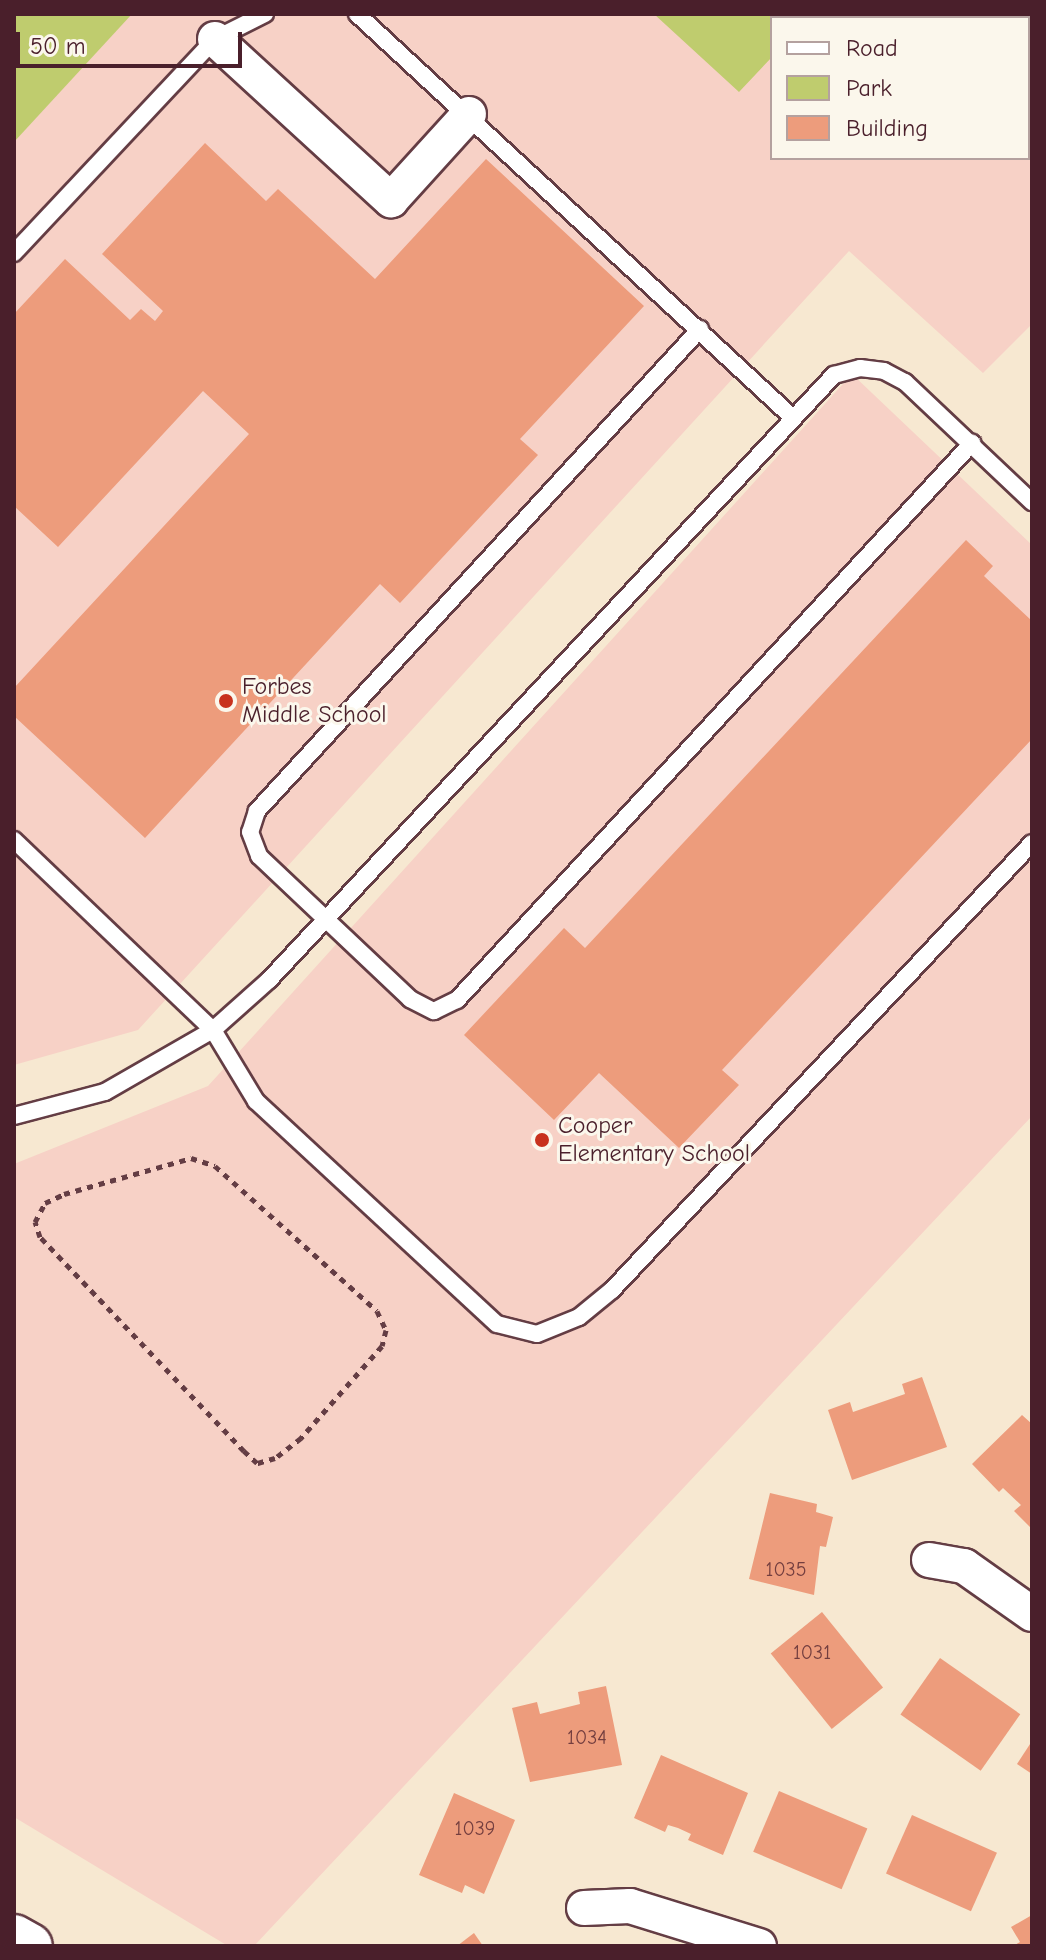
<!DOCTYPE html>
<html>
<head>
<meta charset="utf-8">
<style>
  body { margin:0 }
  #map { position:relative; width:1046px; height:1960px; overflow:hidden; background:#f7e8d1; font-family:"Comic Neue",sans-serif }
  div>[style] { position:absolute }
  .built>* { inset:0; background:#f7d1c6 }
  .green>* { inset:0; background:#bfcc6e }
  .building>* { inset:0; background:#ed9c7c; transform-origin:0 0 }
  .path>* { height:5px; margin-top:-2.5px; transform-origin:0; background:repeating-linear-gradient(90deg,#643d44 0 6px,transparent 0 12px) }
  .roads { filter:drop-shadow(2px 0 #643d44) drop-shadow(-2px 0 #643d44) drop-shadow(0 2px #643d44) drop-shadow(0 -2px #643d44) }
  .service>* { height:16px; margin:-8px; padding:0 8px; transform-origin:8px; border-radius:8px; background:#fff }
  .minor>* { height:34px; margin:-17px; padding:0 17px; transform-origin:17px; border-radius:17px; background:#fff }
  .secondary>* { height:44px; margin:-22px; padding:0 22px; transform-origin:22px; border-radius:22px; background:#fff }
  .dots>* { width:22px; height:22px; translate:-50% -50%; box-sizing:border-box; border:4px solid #fbf7ec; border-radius:50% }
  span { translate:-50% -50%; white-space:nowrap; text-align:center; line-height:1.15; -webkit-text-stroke:6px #fbf7ec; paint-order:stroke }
  .number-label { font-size:20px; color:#733e3f }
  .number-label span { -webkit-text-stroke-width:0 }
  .poi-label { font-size:24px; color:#4a1f2b }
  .left { translate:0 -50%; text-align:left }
  .frame { position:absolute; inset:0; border:16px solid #4a1f2b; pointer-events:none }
  .legend { position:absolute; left:770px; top:16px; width:260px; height:144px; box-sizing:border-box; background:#fbf7ec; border:2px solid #b4a19f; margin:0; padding:10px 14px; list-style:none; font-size:24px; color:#4a1f2b }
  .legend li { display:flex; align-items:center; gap:16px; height:40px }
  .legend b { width:40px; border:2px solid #b4a19f }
  .scale { position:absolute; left:16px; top:32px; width:226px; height:36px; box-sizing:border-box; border:4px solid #4a1f2b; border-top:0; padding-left:10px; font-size:24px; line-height:28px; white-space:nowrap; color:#4a1f2b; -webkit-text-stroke:6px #fbf7ec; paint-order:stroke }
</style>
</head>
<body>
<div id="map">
  <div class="built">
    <i style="clip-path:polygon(evenodd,14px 14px,1032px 14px,1032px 324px,983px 373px,849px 251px,138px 1030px,14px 1065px,14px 14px,772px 18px,1028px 18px,1028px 158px,772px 158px,772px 18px)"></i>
    <i style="clip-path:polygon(852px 374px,1032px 545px,1032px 1116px,254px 1946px,228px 1946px,14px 1817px,14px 1164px,208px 1086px)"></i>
  </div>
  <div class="green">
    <i style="clip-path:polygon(14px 14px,132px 14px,14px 142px)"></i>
    <i style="clip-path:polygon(654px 14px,813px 14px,772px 18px,772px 57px,739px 92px)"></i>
  </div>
  <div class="building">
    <i style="clip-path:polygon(205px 143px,266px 201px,278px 189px,375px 279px,486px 159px,644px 306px,520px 439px,538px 455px,400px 603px,380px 584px,145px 838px,14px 716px,14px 688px,249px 434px,203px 391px,58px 547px,14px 506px,14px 314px,65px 259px,130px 320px,141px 309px,155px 321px,163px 311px,102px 254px)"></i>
    <i style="clip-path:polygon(966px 540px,993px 566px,984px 576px,1032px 621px,1032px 739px,722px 1070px,739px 1085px,679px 1148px,599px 1073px,554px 1120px,464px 1035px,564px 928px,585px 948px)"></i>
    <i style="clip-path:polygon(922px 1377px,947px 1447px,852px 1480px,828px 1410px,850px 1402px,853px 1412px,905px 1394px,902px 1384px)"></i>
    <i style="clip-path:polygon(1022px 1415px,1032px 1424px,1032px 1529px,1014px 1511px,1021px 1505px,1003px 1488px,999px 1492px,972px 1464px)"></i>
    <i style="clip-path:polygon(770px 1493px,817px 1504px,816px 1512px,833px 1517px,826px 1547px,820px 1546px,814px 1595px,749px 1579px)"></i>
    <i style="left:822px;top:1612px;width:97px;height:66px;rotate:51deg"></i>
    <i style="left:940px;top:1658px;width:98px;height:69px;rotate:35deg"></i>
    <i style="clip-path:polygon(606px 1686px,622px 1765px,530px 1782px,512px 1708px,537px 1702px,540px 1714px,580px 1704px,578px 1692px)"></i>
    <i style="clip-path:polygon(1032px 1741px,1032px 1774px,1017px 1764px)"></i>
    <i style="clip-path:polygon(661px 1755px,748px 1793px,723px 1855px,688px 1840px,691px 1834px,678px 1828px,668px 1825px,665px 1832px,634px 1818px)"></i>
    <i style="left:779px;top:1791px;width:96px;height:66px;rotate:23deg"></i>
    <i style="clip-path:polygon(454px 1793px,515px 1820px,484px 1894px,465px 1885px,462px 1893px,419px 1875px)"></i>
    <i style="left:912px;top:1815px;width:93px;height:64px;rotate:24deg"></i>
    <i style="clip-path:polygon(1032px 1915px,1032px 1946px,1013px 1946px,1020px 1942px,1011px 1927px)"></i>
    <i style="clip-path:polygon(474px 1933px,483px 1946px,457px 1946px)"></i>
  </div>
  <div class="path">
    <i style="left:191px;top:1158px;width:25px;rotate:18deg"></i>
    <i style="left:215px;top:1166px;width:217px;rotate:41.8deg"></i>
    <i style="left:377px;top:1311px;width:21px;rotate:65deg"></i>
    <i style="left:386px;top:1330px;width:16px;rotate:104deg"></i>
    <i style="left:382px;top:1346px;width:123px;rotate:131.4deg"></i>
    <i style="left:301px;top:1438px;width:33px;rotate:142deg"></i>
    <i style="left:275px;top:1458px;width:19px;rotate:164deg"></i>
    <i style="left:257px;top:1463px;width:18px;rotate:-137deg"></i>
    <i style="left:244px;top:1451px;width:296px;rotate:-133.6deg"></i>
    <i style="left:40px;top:1237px;width:16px;rotate:-108deg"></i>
    <i style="left:35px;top:1222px;width:21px;rotate:-62deg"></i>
    <i style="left:45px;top:1203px;width:21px;rotate:-25deg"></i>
    <i style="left:64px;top:1194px;width:132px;rotate:-15.8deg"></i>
  </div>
  <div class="roads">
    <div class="service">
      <i style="left:357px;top:14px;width:592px;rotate:42.81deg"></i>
      <i style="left:14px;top:253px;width:294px;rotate:-46.8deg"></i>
      <i style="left:215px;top:39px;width:56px;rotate:-26.6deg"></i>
      <i style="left:700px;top:329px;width:655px;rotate:132.59deg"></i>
      <i style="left:257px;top:811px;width:22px;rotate:108deg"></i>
      <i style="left:250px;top:832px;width:26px;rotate:69deg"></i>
      <i style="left:259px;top:856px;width:208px;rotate:43.4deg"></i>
      <i style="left:410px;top:999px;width:27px;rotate:27deg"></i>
      <i style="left:434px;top:1011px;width:25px;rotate:-26deg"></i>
      <i style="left:457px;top:1000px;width:759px;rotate:-47.24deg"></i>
      <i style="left:14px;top:840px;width:275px;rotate:43.7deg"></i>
      <i style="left:213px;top:1030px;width:83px;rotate:58.8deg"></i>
      <i style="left:256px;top:1101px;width:328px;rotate:42.8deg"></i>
      <i style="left:497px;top:1324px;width:41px;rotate:14deg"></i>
      <i style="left:537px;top:1334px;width:45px;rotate:-22deg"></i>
      <i style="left:579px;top:1317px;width:43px;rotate:-39.3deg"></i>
      <i style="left:612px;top:1290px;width:613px;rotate:-46.78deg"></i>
      <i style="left:14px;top:1116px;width:94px;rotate:-14.8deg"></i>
      <i style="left:105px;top:1092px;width:125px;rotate:-29.9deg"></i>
      <i style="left:213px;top:1030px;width:75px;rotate:-41.8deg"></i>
      <i style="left:269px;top:980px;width:828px;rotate:-46.96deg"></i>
      <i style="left:834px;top:375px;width:27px;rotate:-15deg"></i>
      <i style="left:860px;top:368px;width:24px;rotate:7deg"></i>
      <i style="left:884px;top:371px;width:24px;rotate:28deg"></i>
      <i style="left:905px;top:382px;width:175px;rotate:43.4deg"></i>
    </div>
    <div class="minor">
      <i style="left:215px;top:39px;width:239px;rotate:42.5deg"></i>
      <i style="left:391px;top:200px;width:116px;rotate:-47.8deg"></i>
      <i style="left:929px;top:1560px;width:36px;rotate:10deg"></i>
      <i style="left:964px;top:1566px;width:83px;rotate:35.2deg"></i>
      <i style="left:584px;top:1908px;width:46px;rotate:-2.5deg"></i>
      <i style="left:630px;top:1906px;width:135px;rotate:17.2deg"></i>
    </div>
    <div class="secondary">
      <i style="left:14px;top:1937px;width:18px;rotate:29deg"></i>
    </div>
  </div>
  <div class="dots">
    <i style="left:226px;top:701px;background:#c8321e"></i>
    <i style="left:542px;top:1140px;background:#c8321e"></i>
  </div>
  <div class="number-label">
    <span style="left:786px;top:1569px">1035</span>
    <span style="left:812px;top:1652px">1031</span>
    <span style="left:587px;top:1737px">1034</span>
    <span style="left:475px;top:1828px">1039</span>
  </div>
  <div class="poi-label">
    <span class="left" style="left:242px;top:701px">Forbes<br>Middle School</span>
    <span class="left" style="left:558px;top:1140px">Cooper<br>Elementary School</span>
  </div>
  <div class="frame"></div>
  <ul class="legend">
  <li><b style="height:10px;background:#fff"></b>Road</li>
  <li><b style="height:22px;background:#bfcc6e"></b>Park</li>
  <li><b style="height:22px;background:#ed9c7c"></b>Building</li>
  </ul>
  <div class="scale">50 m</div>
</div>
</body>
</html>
